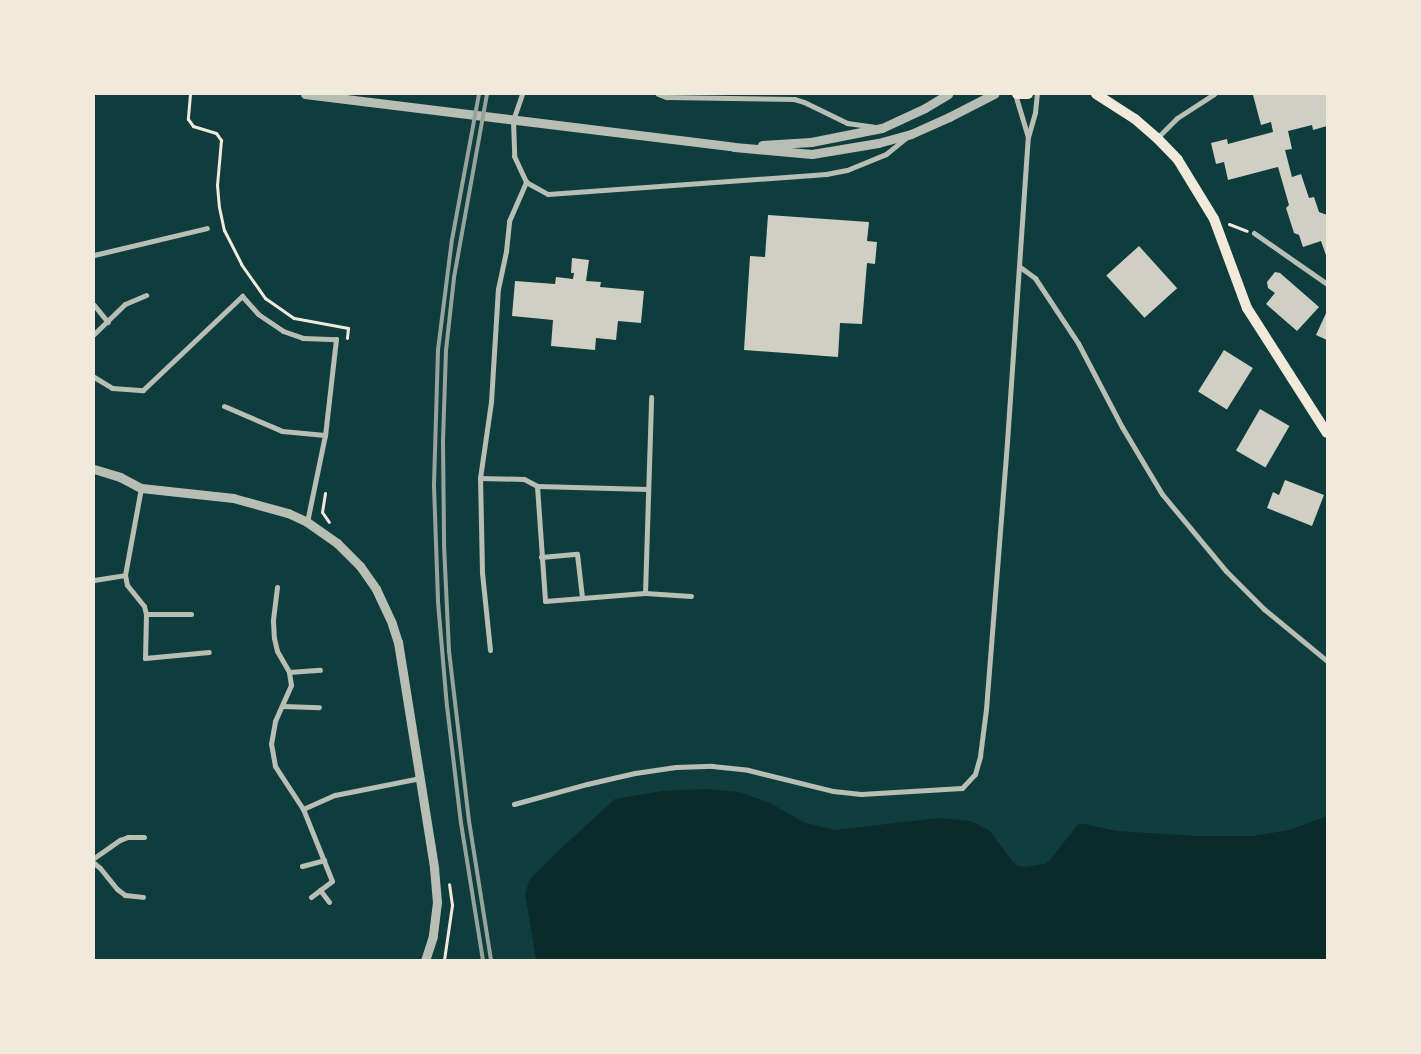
<!DOCTYPE html>
<html>
<head>
<meta charset="utf-8">
<style>
  body { margin:0 }
  #map { position:relative; width:1421px; height:1054px; overflow:hidden; background:#0f3d3e; font-family:"Open Sans",sans-serif }
  div>[style] { position:absolute }
  .water>* { inset:0; background:#0a2a2b }
  .building>* { inset:0; background:#cfcfc3; transform-origin:0 0 }
  .path>* { height:3px; margin:-1.5px; padding:0 1.5px; transform-origin:1.5px; border-radius:1.5px; background:#f1e9da }
  .minor>* { height:5px; margin:-2.5px; padding:0 2.5px; transform-origin:2.5px; border-radius:2.5px; background:#b8beb3 }
  .tertiary>* { height:9px; margin:-4.5px; padding:0 4.5px; transform-origin:4.5px; border-radius:4.5px; background:#b8beb3 }
  .secondary>* { height:10px; margin:-5px; padding:0 5px; transform-origin:5px; border-radius:5px; background:#f1e9da }
  .rail>* { height:4px; margin:-2px; padding:0 2px; transform-origin:2px; border-radius:2px; background:#97a49c }
  span { translate:-50% -50%; white-space:nowrap; text-align:center; line-height:1.15; -webkit-text-stroke:4px #f1e9da; paint-order:stroke }
  .frame { position:absolute; inset:0; border:95px solid #f1e9da; pointer-events:none }
</style>
</head>
<body>
<div id="map">
  <div class="water">
    <i style="clip-path:polygon(707px 789px,739px 792px,770px 803px,805px 823px,835px 830px,939px 818px,970px 821px,989px 830px,1012px 861px,1018px 866px,1025px 867px,1044px 864px,1050px 860px,1079px 823px,1117px 831px,1196px 836px,1253px 836px,1289px 830px,1327px 816px,1327px 960px,536px 960px,525px 893px,530px 879px,557px 852px,615px 799px,663px 791px)"></i>
  </div>
  <div class="building">
    <i style="clip-path:polygon(1327px 94px,1327px 126px,1313px 130px,1312px 125px,1288px 131px,1292px 149px,1285px 150px,1292px 177px,1301px 174px,1309px 198px,1314px 197px,1319px 212px,1327px 215px,1327px 258px,1321px 241px,1303px 247px,1299px 235px,1294px 233px,1286px 208px,1289px 205px,1278px 167px,1228px 180px,1224px 162px,1216px 164px,1211px 143px,1227px 139px,1228px 144px,1273px 132px,1271px 122px,1261px 125px,1253px 95px)"></i>
    <i style="clip-path:polygon(768px 215px,869px 222px,867px 241px,877px 242px,875px 264px,867px 263px,862px 324px,840px 323px,838px 357px,744px 350px,750px 256px,765px 257px)"></i>
    <i style="left:1139px;top:246px;width:57px;height:44px;rotate:48deg"></i>
    <i style="clip-path:polygon(572px 258px,589px 260px,586px 281px,601px 282px,600px 287px,644px 291px,641px 323px,618px 321px,616px 340px,596px 338px,595px 350px,551px 346px,553px 320px,512px 316px,515px 281px,555px 284px,556px 277px,573px 279px,574px 273px,571px 273px)"></i>
    <i style="clip-path:polygon(1275px 272px,1280px 273px,1319px 307px,1297px 331px,1266px 304px,1275px 293px,1268px 288px,1267px 282px)"></i>
    <i style="clip-path:polygon(1327px 311px,1327px 340px,1316px 335px)"></i>
    <i style="left:1224px;top:350px;width:34px;height:49px;rotate:32deg"></i>
    <i style="left:1260px;top:409px;width:34px;height:48px;rotate:30deg"></i>
    <i style="clip-path:polygon(1285px 480px,1324px 495px,1312px 526px,1267px 508px,1273px 492px,1279px 495px)"></i>
  </div>
  <div class="path">
    <i style="left:190px;top:94px;width:25px;rotate:95deg"></i>
    <i style="left:188px;top:119px;width:9px;rotate:54deg"></i>
    <i style="left:193px;top:126px;width:24px;rotate:17deg"></i>
    <i style="left:216px;top:133px;width:9px;rotate:54deg"></i>
    <i style="left:221px;top:140px;width:45px;rotate:95.1deg"></i>
    <i style="left:217px;top:185px;width:22px;rotate:85deg"></i>
    <i style="left:219px;top:207px;width:24px;rotate:78deg"></i>
    <i style="left:224px;top:230px;width:38px;rotate:63deg"></i>
    <i style="left:241px;top:264px;width:42px;rotate:54.8deg"></i>
    <i style="left:265px;top:298px;width:35px;rotate:35deg"></i>
    <i style="left:294px;top:318px;width:55px;rotate:10.5deg"></i>
    <i style="left:348px;top:328px;width:10px;rotate:96deg"></i>
    <i style="left:1229px;top:224px;width:19px;rotate:21deg"></i>
    <i style="left:325px;top:493px;width:19px;rotate:99deg"></i>
    <i style="left:322px;top:512px;width:12px;rotate:55deg"></i>
    <i style="left:444px;top:960px;width:56px;rotate:-81.7deg"></i>
    <i style="left:452px;top:905px;width:21px;rotate:-98deg"></i>
  </div>
  <div class="minor">
    <i style="left:522px;top:94px;width:28px;rotate:109deg"></i>
    <i style="left:513px;top:120px;width:36px;rotate:88deg"></i>
    <i style="left:514px;top:156px;width:29px;rotate:65deg"></i>
    <i style="left:526px;top:182px;width:25px;rotate:29deg"></i>
    <i style="left:548px;top:194px;width:279px;rotate:-4.1deg"></i>
    <i style="left:826px;top:174px;width:21px;rotate:-11deg"></i>
    <i style="left:847px;top:170px;width:42px;rotate:-22.3deg"></i>
    <i style="left:886px;top:154px;width:26px;rotate:-39deg"></i>
    <i style="left:658px;top:94px;width:9px;rotate:21deg"></i>
    <i style="left:666px;top:97px;width:128px;rotate:0.9deg"></i>
    <i style="left:794px;top:99px;width:10px;rotate:17deg"></i>
    <i style="left:804px;top:102px;width:48px;rotate:26deg"></i>
    <i style="left:847px;top:123px;width:27px;rotate:8deg"></i>
    <i style="left:1015px;top:94px;width:45px;rotate:73.2deg"></i>
    <i style="left:1157px;top:138px;width:28px;rotate:-45deg"></i>
    <i style="left:1177px;top:118px;width:44px;rotate:-33deg"></i>
    <i style="left:1254px;top:233px;width:89px;rotate:34.9deg"></i>
    <i style="left:94px;top:255px;width:116px;rotate:-13.4deg"></i>
    <i style="left:1020px;top:267px;width:19px;rotate:36deg"></i>
    <i style="left:1035px;top:278px;width:78px;rotate:56.5deg"></i>
    <i style="left:1078px;top:343px;width:95px;rotate:62.4deg"></i>
    <i style="left:1122px;top:427px;width:78px;rotate:59.2deg"></i>
    <i style="left:1162px;top:494px;width:100px;rotate:50.3deg"></i>
    <i style="left:1226px;top:571px;width:54px;rotate:45deg"></i>
    <i style="left:1264px;top:609px;width:82px;rotate:39.5deg"></i>
    <i style="left:94px;top:305px;width:22px;rotate:51deg"></i>
    <i style="left:94px;top:334px;width:43px;rotate:-44.1deg"></i>
    <i style="left:125px;top:304px;width:23px;rotate:-23deg"></i>
    <i style="left:94px;top:377px;width:21px;rotate:31deg"></i>
    <i style="left:112px;top:388px;width:31px;rotate:4deg"></i>
    <i style="left:143px;top:390px;width:137px;rotate:-43.5deg"></i>
    <i style="left:242px;top:296px;width:24px;rotate:48deg"></i>
    <i style="left:258px;top:314px;width:30px;rotate:34deg"></i>
    <i style="left:283px;top:331px;width:21px;rotate:19deg"></i>
    <i style="left:303px;top:338px;width:33px;rotate:2deg"></i>
    <i style="left:336px;top:339px;width:97px;rotate:96.5deg"></i>
    <i style="left:325px;top:435px;width:89px;rotate:101.7deg"></i>
    <i style="left:224px;top:406px;width:63px;rotate:23.3deg"></i>
    <i style="left:282px;top:431px;width:43px;rotate:5.3deg"></i>
    <i style="left:480px;top:478px;width:44px;rotate:1.3deg"></i>
    <i style="left:524px;top:479px;width:15px;rotate:28deg"></i>
    <i style="left:537px;top:486px;width:111px;rotate:1.5deg"></i>
    <i style="left:537px;top:486px;width:115px;rotate:86deg"></i>
    <i style="left:545px;top:601px;width:100px;rotate:-4.6deg"></i>
    <i style="left:645px;top:593px;width:46px;rotate:3.7deg"></i>
    <i style="left:541px;top:557px;width:36px;rotate:-5deg"></i>
    <i style="left:577px;top:554px;width:43px;rotate:83.4deg"></i>
    <i style="left:125px;top:575px;width:10px;rotate:79deg"></i>
    <i style="left:127px;top:585px;width:27px;rotate:51deg"></i>
    <i style="left:144px;top:606px;width:8px;rotate:76deg"></i>
    <i style="left:146px;top:614px;width:44px;rotate:91.3deg"></i>
    <i style="left:145px;top:658px;width:64px;rotate:-5.4deg"></i>
    <i style="left:94px;top:580px;width:31px;rotate:-9deg"></i>
    <i style="left:125px;top:575px;width:88px;rotate:-79.6deg"></i>
    <i style="left:277px;top:587px;width:34px;rotate:97deg"></i>
    <i style="left:273px;top:621px;width:17px;rotate:87deg"></i>
    <i style="left:274px;top:638px;width:13px;rotate:77deg"></i>
    <i style="left:277px;top:651px;width:24px;rotate:60deg"></i>
    <i style="left:645px;top:593px;width:196px;rotate:-88.2deg"></i>
    <i style="left:146px;top:614px;width:45px"></i>
    <i style="left:490px;top:650px;width:78px;rotate:-95.9deg"></i>
    <i style="left:482px;top:572px;width:94px;rotate:-91.2deg"></i>
    <i style="left:480px;top:478px;width:77px;rotate:-81.8deg"></i>
    <i style="left:491px;top:402px;width:113px;rotate:-86.5deg"></i>
    <i style="left:498px;top:289px;width:39px;rotate:-78deg"></i>
    <i style="left:506px;top:251px;width:30px;rotate:-84deg"></i>
    <i style="left:509px;top:221px;width:43px;rotate:-66.4deg"></i>
    <i style="left:283px;top:706px;width:36px;rotate:2deg"></i>
    <i style="left:514px;top:804px;width:76px;rotate:-15.3deg"></i>
    <i style="left:587px;top:784px;width:49px;rotate:-12.9deg"></i>
    <i style="left:635px;top:773px;width:41px;rotate:-8.3deg"></i>
    <i style="left:676px;top:767px;width:36px;rotate:-2deg"></i>
    <i style="left:712px;top:766px;width:36px;rotate:6deg"></i>
    <i style="left:748px;top:770px;width:88px;rotate:13.9deg"></i>
    <i style="left:833px;top:791px;width:28px;rotate:6deg"></i>
    <i style="left:861px;top:794px;width:101px;rotate:-3.4deg"></i>
    <i style="left:962px;top:788px;width:19px;rotate:-47deg"></i>
    <i style="left:975px;top:774px;width:19px;rotate:-74deg"></i>
    <i style="left:980px;top:756px;width:47px;rotate:-82.7deg"></i>
    <i style="left:986px;top:709px;width:268px;rotate:-85.5deg"></i>
    <i style="left:1007px;top:442px;width:306px;rotate:-86.1deg"></i>
    <i style="left:1028px;top:137px;width:26px;rotate:-74deg"></i>
    <i style="left:1035px;top:112px;width:18px;rotate:-84deg"></i>
    <i style="left:303px;top:809px;width:35px;rotate:-24deg"></i>
    <i style="left:335px;top:795px;width:87px;rotate:-11.3deg"></i>
    <i style="left:94px;top:858px;width:32px;rotate:-35deg"></i>
    <i style="left:120px;top:840px;width:9px;rotate:-21deg"></i>
    <i style="left:128px;top:837px;width:16px"></i>
    <i style="left:94px;top:863px;width:8px;rotate:40deg"></i>
    <i style="left:100px;top:868px;width:27px;rotate:51deg"></i>
    <i style="left:117px;top:889px;width:10px;rotate:37deg"></i>
    <i style="left:125px;top:895px;width:18px;rotate:6deg"></i>
    <i style="left:302px;top:866px;width:23px;rotate:-15deg"></i>
    <i style="left:320px;top:890px;width:15px;rotate:53deg"></i>
    <i style="left:311px;top:897px;width:26px;rotate:-37deg"></i>
    <i style="left:332px;top:881px;width:78px;rotate:-111.9deg"></i>
    <i style="left:303px;top:809px;width:51px;rotate:-123.1deg"></i>
    <i style="left:275px;top:766px;width:22px;rotate:-100deg"></i>
    <i style="left:271px;top:744px;width:23px;rotate:-80deg"></i>
    <i style="left:275px;top:721px;width:39px;rotate:-66deg"></i>
    <i style="left:291px;top:685px;width:13px;rotate:-99deg"></i>
    <i style="left:289px;top:672px;width:31px;rotate:-4deg"></i>
  </div>
  <div class="tertiary">
    <i style="left:305px;top:94px;width:432px;rotate:7deg"></i>
    <i style="left:734px;top:147px;width:78px;rotate:5.1deg"></i>
    <i style="left:812px;top:154px;width:67px;rotate:-9.5deg"></i>
    <i style="left:878px;top:143px;width:34px;rotate:-15deg"></i>
    <i style="left:911px;top:134px;width:42px;rotate:-24.1deg"></i>
    <i style="left:949px;top:117px;width:51px;rotate:-27.1deg"></i>
    <i style="left:762px;top:145px;width:49px;rotate:-3.5deg"></i>
    <i style="left:811px;top:142px;width:72px;rotate:-11.2deg"></i>
    <i style="left:882px;top:128px;width:47px;rotate:-24.9deg"></i>
    <i style="left:925px;top:108px;width:27px;rotate:-31deg"></i>
    <i style="left:94px;top:469px;width:27px;rotate:17deg"></i>
    <i style="left:120px;top:477px;width:24px;rotate:28deg"></i>
    <i style="left:141px;top:488px;width:93px;rotate:6.2deg"></i>
    <i style="left:233px;top:498px;width:57px;rotate:15.3deg"></i>
    <i style="left:288px;top:513px;width:21px;rotate:25deg"></i>
    <i style="left:307px;top:522px;width:37px;rotate:35deg"></i>
    <i style="left:337px;top:543px;width:33px;rotate:45deg"></i>
    <i style="left:360px;top:566px;width:28px;rotate:55deg"></i>
    <i style="left:376px;top:589px;width:38px;rotate:65deg"></i>
    <i style="left:392px;top:624px;width:19px;rotate:72deg"></i>
    <i style="left:398px;top:642px;width:229px;rotate:80.9deg"></i>
    <i style="left:434px;top:868px;width:34px;rotate:85deg"></i>
    <i style="left:437px;top:902px;width:34px;rotate:97deg"></i>
    <i style="left:433px;top:936px;width:25px;rotate:108deg"></i>
  </div>
  <div class="secondary">
    <i style="left:1017px;top:94px;width:11px"></i>
    <i style="left:1096px;top:94px;width:46px;rotate:32.7deg"></i>
    <i style="left:1135px;top:119px;width:29px;rotate:41deg"></i>
    <i style="left:1157px;top:138px;width:30px;rotate:46deg"></i>
    <i style="left:1178px;top:160px;width:69px;rotate:58.6deg"></i>
    <i style="left:1214px;top:219px;width:95px;rotate:69.7deg"></i>
    <i style="left:1247px;top:308px;width:148px;rotate:57.4deg"></i>
  </div>
  <div class="rail">
    <i style="left:479px;top:94px;width:147px;rotate:100.5deg"></i>
    <i style="left:452px;top:239px;width:112px;rotate:97.2deg"></i>
    <i style="left:438px;top:350px;width:136px;rotate:91.7deg"></i>
    <i style="left:434px;top:486px;width:116px;rotate:88deg"></i>
    <i style="left:438px;top:602px;width:104px;rotate:85.1deg"></i>
    <i style="left:447px;top:706px;width:118px;rotate:83.2deg"></i>
    <i style="left:461px;top:823px;width:139px;rotate:80.9deg"></i>
    <i style="left:487px;top:94px;width:187px;rotate:100.2deg"></i>
    <i style="left:454px;top:278px;width:72px;rotate:96.3deg"></i>
    <i style="left:446px;top:350px;width:91px;rotate:91.9deg"></i>
    <i style="left:443px;top:441px;width:104px;rotate:89.4deg"></i>
    <i style="left:444px;top:545px;width:106px;rotate:87.3deg"></i>
    <i style="left:449px;top:651px;width:171px;rotate:83.3deg"></i>
    <i style="left:469px;top:821px;width:141px;rotate:81deg"></i>
  </div>
  <div class="frame"></div>
</div>
</body>
</html>
